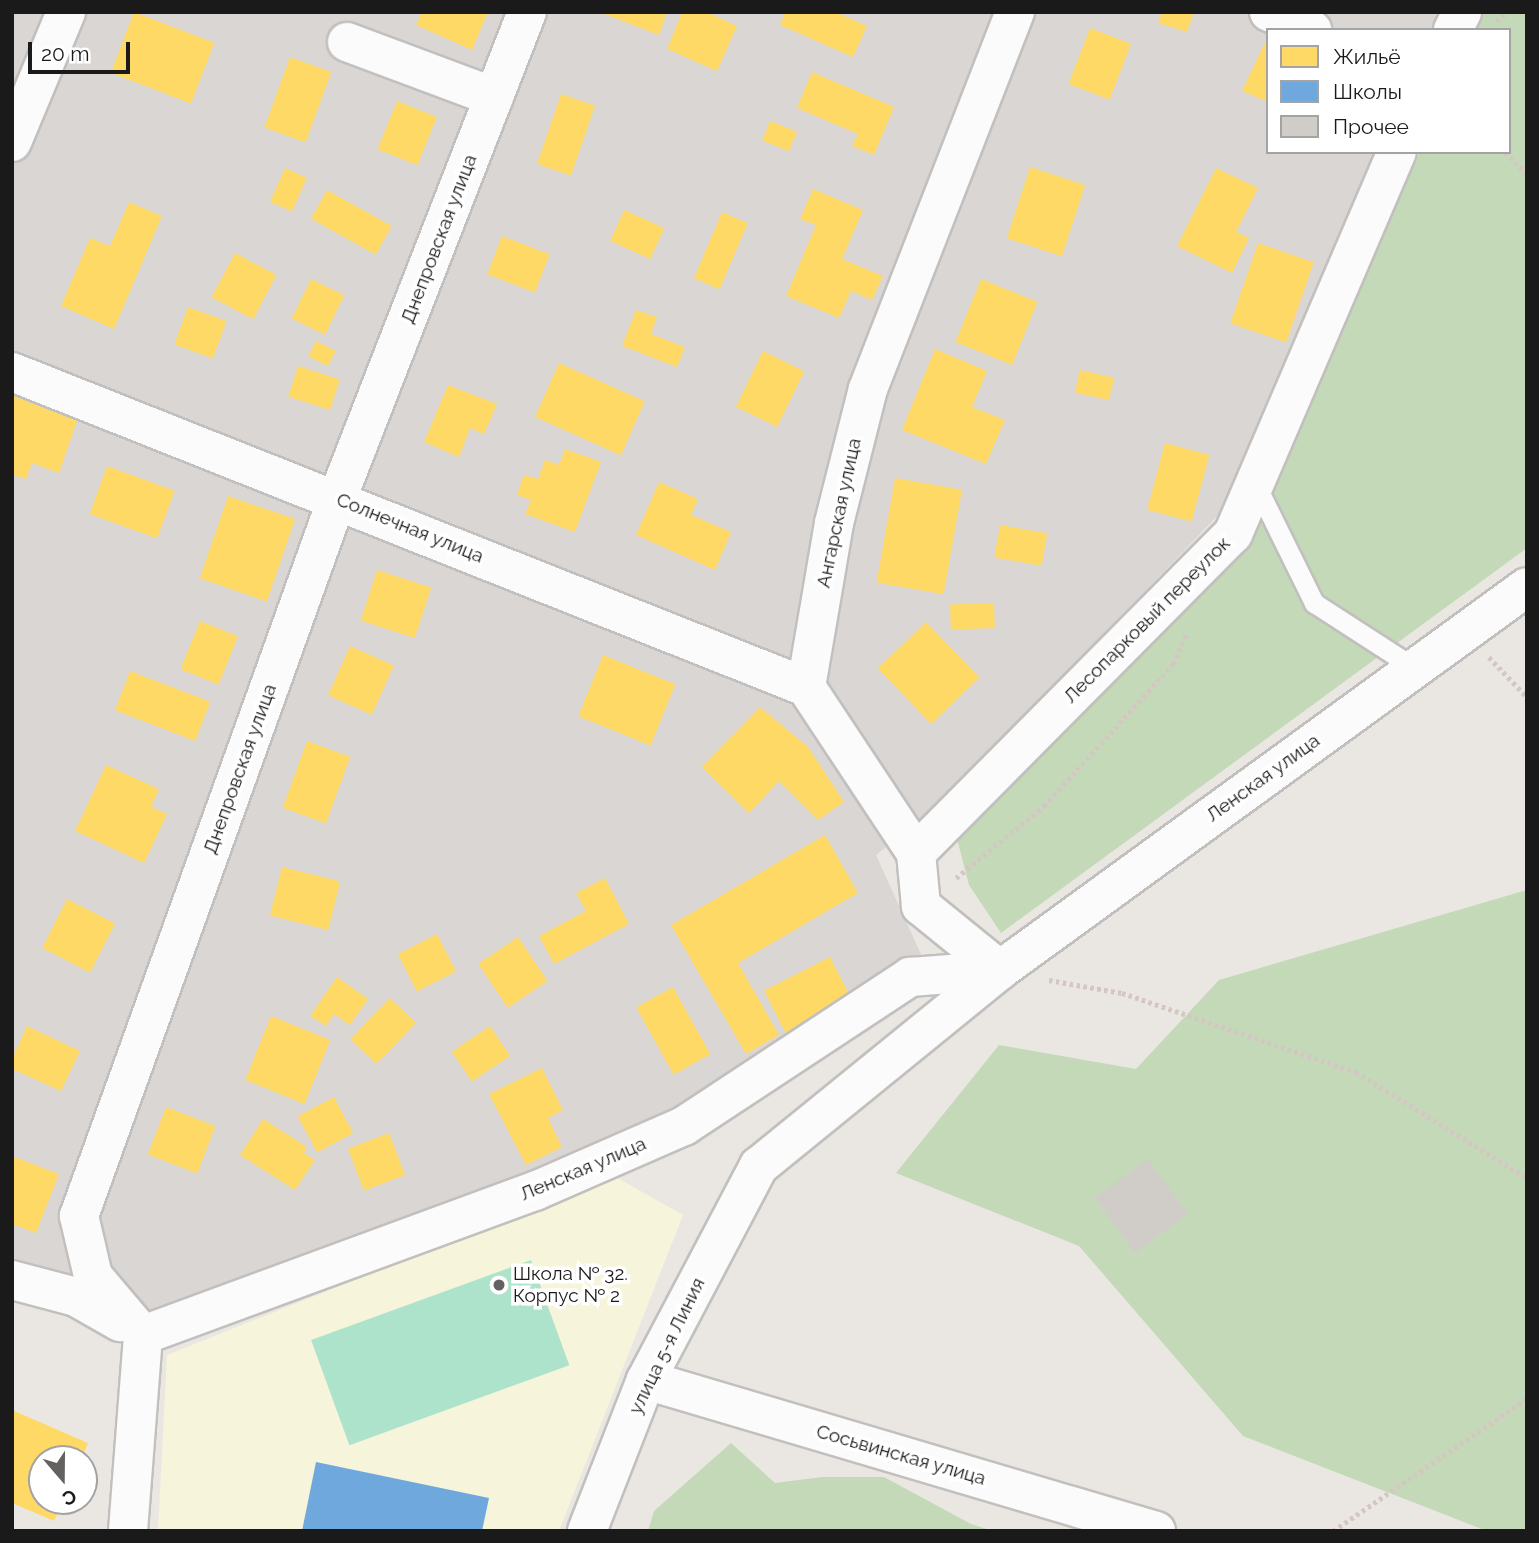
<!DOCTYPE html>
<html>
<head>
<meta charset="utf-8">
<style>
  body { margin:0 }
  #map { position:relative; width:1539px; height:1543px; overflow:hidden; background:#eae7e2; font-family:Raleway,sans-serif }
  div>[style] { position:absolute }
  .residential>* { inset:0; background:#d9d6d4 }
  .education>* { inset:0; background:#f6f4db }
  .forest>* { inset:0; background:#c3d9b7 }
  .pitch>* { inset:0; background:#ade2cb; transform-origin:0 0 }
  .homes>* { inset:0; background:#ffd966; transform-origin:0 0 }
  .schools>* { inset:0; background:#6fa8dc }
  .building>* { inset:0; background:#d0cdc9; transform-origin:0 0 }
  .path>* { height:4.5px; margin-top:-2.25px; transform-origin:0; background:repeating-linear-gradient(90deg,#d5c6c3 0 3.5px,transparent 0 7px) }
  .roads { filter:drop-shadow(2px 0 #c2c0be) drop-shadow(-2px 0 #c2c0be) drop-shadow(0 2px #c2c0be) drop-shadow(0 -2px #c2c0be) }
  .service>* { height:19px; margin:-9.5px; padding:0 9.5px; transform-origin:9.5px; border-radius:9.5px; background:#fcfbfb }
  .minor>* { height:38px; margin:-19px; padding:0 19px; transform-origin:19px; border-radius:19px; background:#fcfbfb }
  .tertiary>* { height:38px; margin:-19px; padding:0 19px; transform-origin:19px; border-radius:19px; background:#fcfbfb }
  .dots>* { width:19px; height:19px; translate:-50% -50%; box-sizing:border-box; border:4px solid #fff; border-radius:50% }
  span { translate:-50% -50%; white-space:nowrap; text-align:center; line-height:1.15; -webkit-text-stroke:7px #fff; paint-order:stroke }
  .street-label { font-size:19px; color:#1a1a1a }
  .poi-label { font-size:19px; color:#1a1a1a }
  .left { translate:0 -50%; text-align:left }
  .frame { position:absolute; inset:0; border:14px solid #1a1a1a; pointer-events:none }
  .legend { position:absolute; left:1266px; top:28px; width:245px; height:126px; box-sizing:border-box; background:#fff; border:2px solid #a3a3a3; margin:0; padding:9px 12px; list-style:none; font-size:21px; color:#1a1a1a }
  .legend li { display:flex; align-items:center; gap:14px; height:35px }
  .legend b { width:35px; border:2px solid #a3a3a3 }
  .north { position:absolute; left:28px; top:1445px; width:70px; height:70px; box-sizing:border-box; background:#fff; border:2px solid #a3a3a3; border-radius:50%; rotate:160deg; font-size:19px; font-weight:700; line-height:28px; text-align:center; color:#1a1a1a }
  .north::after { content:''; display:block; margin:auto; width:24px; height:32px; background:#636260; clip-path:polygon(50% 0,100% 100%,50% 72%,0 100%) }
  .scale { position:absolute; left:28px; top:42px; width:102px; height:32px; box-sizing:border-box; border:4px solid #1a1a1a; border-top:0; padding-left:9px; font-size:21px; line-height:24px; white-space:nowrap; color:#1a1a1a; -webkit-text-stroke:5px #fff; paint-order:stroke }
</style>
</head>
<body>
<div id="map">
  <div class="residential">
    <i style="clip-path:polygon(12px 12px,1451px 12px,1443px 30px,1268px 30px,1268px 152px,1388px 152px,1223px 510px,941px 804px,876px 855px,924px 961px,887px 1014px,174px 1335px,12px 1281px)"></i>
  </div>
  <div class="education">
    <i style="clip-path:polygon(614px 1176px,683px 1215px,559px 1531px,158px 1531px,167px 1355px)"></i>
  </div>
  <div class="forest">
    <i style="clip-path:polygon(1484px 12px,1527px 12px,1527px 548px,1001px 933px,969px 885px,955px 831px,1248px 528px,1420px 152px,1509px 152px,1509px 30px,1476px 30px)"></i>
    <i style="clip-path:polygon(1527px 890px,1527px 1531px,1487px 1531px,1243px 1436px,1079px 1246px,896px 1173px,999px 1045px,1136px 1069px,1219px 980px)"></i>
    <i style="clip-path:polygon(731px 1443px,775px 1483px,822px 1477px,884px 1477px,971px 1524px,993px 1531px,648px 1531px,654px 1511px)"></i>
  </div>
  <div class="pitch">
    <i style="left:531px;top:1260px;width:112px;height:234px;rotate:70deg"></i>
  </div>
  <div class="homes">
    <i style="left:134px;top:12px;width:86px;height:65px;rotate:21deg"></i>
    <i style="clip-path:polygon(422px 12px,488px 12px,472px 50px,416px 25px)"></i>
    <i style="clip-path:polygon(599px 12px,667px 12px,659px 35px)"></i>
    <i style="clip-path:polygon(682px 12px,706px 12px,737px 26px,717px 71px,667px 49px)"></i>
    <i style="clip-path:polygon(785px 12px,835px 12px,867px 26px,853px 57px,780px 25px)"></i>
    <i style="clip-path:polygon(1162px 12px,1194px 12px,1187px 32px,1158px 23px)"></i>
    <i style="left:1090px;top:28px;width:44px;height:60px;rotate:21deg"></i>
    <i style="clip-path:polygon(1268px 36px,1268px 102px,1242px 91px)"></i>
    <i style="left:290px;top:57px;width:44px;height:75px;rotate:20deg"></i>
    <i style="clip-path:polygon(812px 72px,894px 107px,874px 155px,852px 146px,858px 134px,797px 108px)"></i>
    <i style="left:561px;top:94px;width:36px;height:74px;rotate:19deg"></i>
    <i style="left:397px;top:101px;width:43px;height:52px;rotate:22deg"></i>
    <i style="left:770px;top:121px;width:29px;height:21px;rotate:22deg"></i>
    <i style="left:1030px;top:167px;width:58px;height:75px;rotate:18deg"></i>
    <i style="left:285px;top:168px;width:24px;height:37px;rotate:24deg"></i>
    <i style="clip-path:polygon(1216px 168px,1258px 188px,1236px 232px,1249px 238px,1232px 273px,1177px 246px)"></i>
    <i style="clip-path:polygon(813px 189px,863px 210px,842px 259px,883px 276px,872px 300px,851px 291px,839px 318px,786px 296px,816px 225px,800px 219px)"></i>
    <i style="left:327px;top:190px;width:74px;height:33px;rotate:29deg"></i>
    <i style="clip-path:polygon(129px 202px,162px 216px,114px 329px,61px 306px,90px 238px,110px 246px)"></i>
    <i style="left:624px;top:210px;width:44px;height:34px;rotate:24deg"></i>
    <i style="left:722px;top:212px;width:28px;height:72px;rotate:23deg"></i>
    <i style="left:502px;top:236px;width:51px;height:41px;rotate:21deg"></i>
    <i style="left:1258px;top:243px;width:59px;height:85px;rotate:19deg"></i>
    <i style="left:235px;top:253px;width:47px;height:50px;rotate:28deg"></i>
    <i style="left:311px;top:279px;width:37px;height:44px;rotate:26deg"></i>
    <i style="left:981px;top:279px;width:61px;height:68px;rotate:22deg"></i>
    <i style="left:188px;top:307px;width:41px;height:40px;rotate:20deg"></i>
    <i style="clip-path:polygon(636px 310px,657px 317px,651px 334px,685px 347px,677px 367px,622px 346px)"></i>
    <i style="left:316px;top:341px;width:22px;height:17px;rotate:27deg"></i>
    <i style="clip-path:polygon(935px 349px,987px 371px,972px 407px,1005px 420px,986px 464px,902px 430px)"></i>
    <i style="left:763px;top:351px;width:46px;height:62px;rotate:26deg"></i>
    <i style="left:559px;top:363px;width:94px;height:59px;rotate:24deg"></i>
    <i style="left:298px;top:366px;width:44px;height:32px;rotate:18deg"></i>
    <i style="left:1080px;top:370px;width:35px;height:23px;rotate:13deg"></i>
    <i style="clip-path:polygon(448px 385px,497px 404px,484px 434px,470px 428px,459px 457px,424px 442px)"></i>
    <i style="clip-path:polygon(12px 392px,79px 415px,59px 473px,32px 463px,26px 479px,12px 475px)"></i>
    <i style="left:1165px;top:443px;width:46px;height:69px;rotate:15deg"></i>
    <i style="clip-path:polygon(565px 449px,601px 462px,575px 532px,525px 514px,531px 500px,517px 495px,524px 475px,538px 479px,545px 460px,559px 465px)"></i>
    <i style="left:107px;top:466px;width:72px;height:51px;rotate:20deg"></i>
    <i style="left:895px;top:478px;width:68px;height:106px;rotate:10deg"></i>
    <i style="clip-path:polygon(659px 482px,698px 499px,691px 515px,731px 532px,715px 570px,636px 535px)"></i>
    <i style="left:228px;top:496px;width:71px;height:87px;rotate:19deg"></i>
    <i style="left:1000px;top:525px;width:48px;height:33px;rotate:10deg"></i>
    <i style="left:377px;top:570px;width:57px;height:53px;rotate:18deg"></i>
    <i style="left:994px;top:603px;width:25px;height:44px;rotate:88deg"></i>
    <i style="left:200px;top:621px;width:41px;height:52px;rotate:22deg"></i>
    <i style="left:926px;top:622px;width:77px;height:67px;rotate:46deg"></i>
    <i style="left:350px;top:646px;width:48px;height:54px;rotate:24deg"></i>
    <i style="left:603px;top:655px;width:78px;height:66px;rotate:22deg"></i>
    <i style="left:130px;top:671px;width:86px;height:42px;rotate:21deg"></i>
    <i style="clip-path:polygon(760px 707px,808px 747px,844px 802px,818px 820px,779px 781px,749px 813px,702px 767px)"></i>
    <i style="left:307px;top:741px;width:46px;height:71px;rotate:20deg"></i>
    <i style="clip-path:polygon(106px 765px,159px 789px,151px 807px,167px 814px,144px 863px,75px 831px)"></i>
    <i style="clip-path:polygon(825px 835px,858px 893px,738px 963px,779px 1035px,746px 1054px,671px 925px)"></i>
    <i style="left:282px;top:867px;width:60px;height:50px;rotate:14deg"></i>
    <i style="clip-path:polygon(605px 878px,629px 924px,554px 964px,539px 936px,586px 911px,576px 893px)"></i>
    <i style="left:67px;top:899px;width:54px;height:55px;rotate:27deg"></i>
    <i style="left:437px;top:934px;width:42px;height:44px;rotate:63deg"></i>
    <i style="left:518px;top:937px;width:53px;height:48px;rotate:56deg"></i>
    <i style="left:830px;top:957px;width:54px;height:74px;rotate:63deg"></i>
    <i style="clip-path:polygon(337px 977px,368px 999px,350px 1025px,334px 1014px,326px 1026px,310px 1016px)"></i>
    <i style="left:673px;top:987px;width:77px;height:42px;rotate:61deg"></i>
    <i style="left:390px;top:998px;width:36px;height:57px;rotate:44deg"></i>
    <i style="left:271px;top:1016px;width:64px;height:69px;rotate:22deg"></i>
    <i style="clip-path:polygon(27px 1026px,80px 1051px,61px 1091px,12px 1069px,12px 1059px)"></i>
    <i style="left:490px;top:1026px;width:36px;height:46px;rotate:56deg"></i>
    <i style="clip-path:polygon(542px 1068px,563px 1110px,548px 1118px,562px 1147px,526px 1165px,489px 1094px)"></i>
    <i style="left:334px;top:1097px;width:41px;height:41px;rotate:62deg"></i>
    <i style="left:166px;top:1107px;width:53px;height:51px;rotate:21deg"></i>
    <i style="clip-path:polygon(263px 1119px,307px 1147px,304px 1153px,315px 1160px,295px 1190px,240px 1155px)"></i>
    <i style="left:389px;top:1133px;width:45px;height:44px;rotate:69deg"></i>
    <i style="clip-path:polygon(12px 1156px,59px 1174px,36px 1233px,12px 1224px)"></i>
    <i style="clip-path:polygon(12px 1410px,88px 1443px,81px 1459px,42px 1459px,42px 1501px,63px 1501px,54px 1521px,12px 1503px)"></i>
  </div>
  <div class="schools">
    <i style="clip-path:polygon(316px 1462px,489px 1498px,482px 1531px,302px 1531px)"></i>
  </div>
  <div class="building">
    <i style="left:1148px;top:1159px;width:68px;height:66px;rotate:54deg"></i>
  </div>
  <div class="path">
    <i style="left:1496px;top:21px;width:14px;rotate:-39deg"></i>
    <i style="left:1505px;top:152px;width:31px;rotate:45deg"></i>
    <i style="left:1489px;top:657px;width:55px;rotate:46.5deg"></i>
    <i style="left:956px;top:878px;width:114px;rotate:-39.3deg"></i>
    <i style="left:1044px;top:806px;width:192px;rotate:-47.7deg"></i>
    <i style="left:1173px;top:664px;width:32px;rotate:-66deg"></i>
    <i style="left:1049px;top:980px;width:74px;rotate:10.1deg"></i>
    <i style="left:1122px;top:993px;width:247px;rotate:18.7deg"></i>
    <i style="left:1356px;top:1072px;width:201px;rotate:31.8deg"></i>
    <i style="left:1333px;top:1531px;width:235px;rotate:-34.4deg"></i>
  </div>
  <div class="roads">
    <div class="service">
      <i style="left:1255px;top:483px;width:134px;rotate:63.8deg"></i>
      <i style="left:1314px;top:603px;width:120px;rotate:32.8deg"></i>
    </div>
    <div class="minor">
      <i style="left:1269px;top:12px;width:47px;rotate:22.7deg"></i>
      <i style="left:1453px;top:30px;width:20px;rotate:-63deg"></i>
      <i style="left:347px;top:42px;width:157px;rotate:20.5deg"></i>
      <i style="left:12px;top:142px;width:141px;rotate:-67.4deg"></i>
      <i style="left:12px;top:372px;width:854px;rotate:21.64deg"></i>
      <i style="left:916px;top:853px;width:450px;rotate:-45.2deg"></i>
      <i style="left:1233px;top:534px;width:416px;rotate:-66.8deg"></i>
      <i style="left:1000px;top:970px;width:102px;rotate:-141deg"></i>
      <i style="left:921px;top:906px;width:53px;rotate:-95.4deg"></i>
      <i style="left:916px;top:853px;width:199px;rotate:-123.5deg"></i>
      <i style="left:806px;top:687px;width:166px;rotate:-80.3deg"></i>
      <i style="left:834px;top:523px;width:138px;rotate:-75.8deg"></i>
      <i style="left:868px;top:389px;width:405px;rotate:-68.7deg"></i>
      <i style="left:12px;top:1280px;width:66px;rotate:14.9deg"></i>
      <i style="left:76px;top:1297px;width:51px;rotate:29.6deg"></i>
      <i style="left:143px;top:1335px;width:418px;rotate:-20.2deg"></i>
      <i style="left:535px;top:1191px;width:163px;rotate:-23.6deg"></i>
      <i style="left:684px;top:1126px;width:271px;rotate:-33.4deg"></i>
      <i style="left:910px;top:977px;width:90px;rotate:-4.4deg"></i>
      <i style="left:646px;top:1380px;width:532px;rotate:16.49deg"></i>
      <i style="left:128px;top:1531px;width:197px;rotate:-85.6deg"></i>
      <i style="left:143px;top:1335px;width:77px;rotate:-130.3deg"></i>
      <i style="left:93px;top:1276px;width:62px;rotate:-103.1deg"></i>
      <i style="left:79px;top:1216px;width:762px;rotate:-70.21deg"></i>
      <i style="left:337px;top:499px;width:523px;rotate:-68.69deg"></i>
    </div>
    <div class="tertiary">
      <i style="left:587px;top:1531px;width:162px;rotate:-68.7deg"></i>
      <i style="left:646px;top:1380px;width:242px;rotate:-62.2deg"></i>
      <i style="left:759px;top:1166px;width:311px;rotate:-39.1deg"></i>
      <i style="left:1000px;top:970px;width:651px;rotate:-36.01deg"></i>
    </div>
  </div>
  <div class="dots">
    <i style="left:499px;top:1285px;background:#636260"></i>
  </div>
  <div class="street-label">
    <span style="left:439px;top:239px;rotate:-69deg">Днепровская улица</span>
    <span style="left:839px;top:513px;rotate:-78deg">Ангарская улица</span>
    <span style="left:410px;top:528px;rotate:22deg">Солнечная улица</span>
    <span style="left:1147px;top:620px;rotate:-45deg">Лесопарковый переулок</span>
    <span style="left:240px;top:769px;rotate:-70deg">Днепровская улица</span>
    <span style="left:1263px;top:778px;rotate:-36deg">Ленская улица</span>
    <span style="left:583px;top:1169px;rotate:-23deg">Ленская улица</span>
    <span style="left:667px;top:1346px;rotate:-64deg">улица 5-я Линия</span>
    <span style="left:901px;top:1455px;rotate:16deg">Сосьвинская улица</span>
  </div>
  <div class="poi-label">
    <span class="left" style="left:513px;top:1285px">Школа № 32.<br>Корпус № 2</span>
  </div>
  <div class="frame"></div>
  <ul class="legend">
  <li><b style="height:19px;background:#ffd966"></b>Жильё</li>
  <li><b style="height:19px;background:#6fa8dc"></b>Школы</li>
  <li><b style="height:19px;background:#d0cdc9"></b>Прочее</li>
  </ul>
  <div class="north">С</div>
  <div class="scale">20 m</div>
</div>
</body>
</html>
